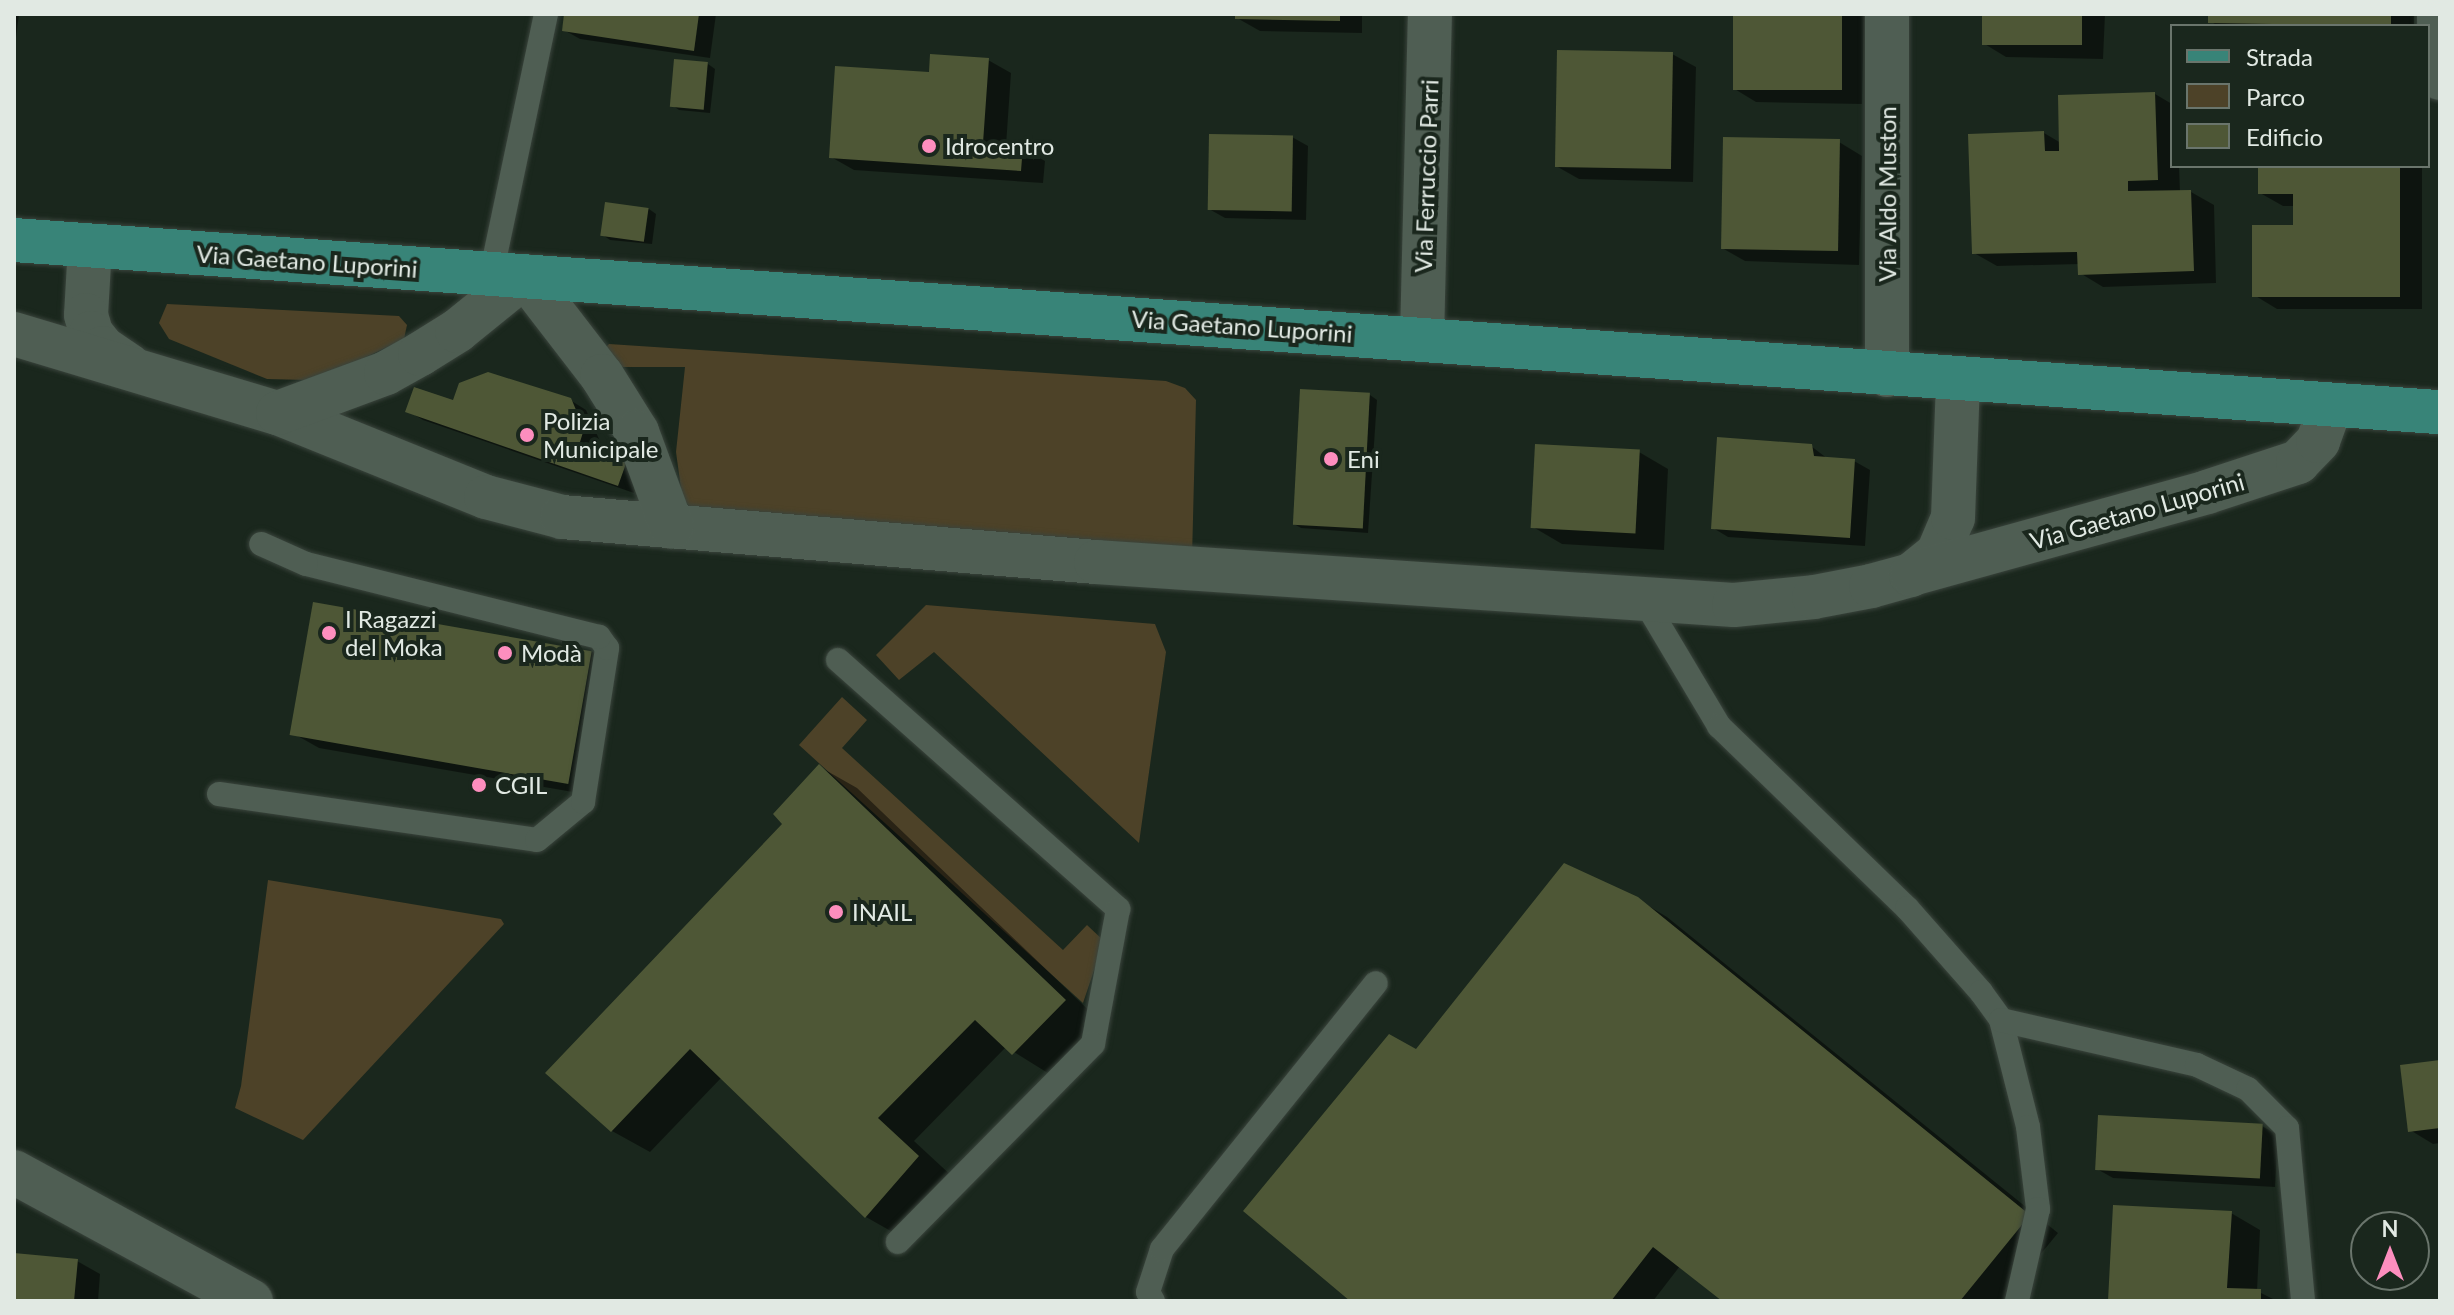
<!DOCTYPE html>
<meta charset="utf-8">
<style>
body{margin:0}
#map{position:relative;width:2454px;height:1315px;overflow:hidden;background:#1a271d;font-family:Lato,sans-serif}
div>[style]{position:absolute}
.green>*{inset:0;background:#4d4228}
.shadow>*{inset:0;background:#0007}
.building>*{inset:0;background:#4e5736;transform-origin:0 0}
.roads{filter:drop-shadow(0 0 2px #3a443c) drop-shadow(0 0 2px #3a443c)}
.service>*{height:24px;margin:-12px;padding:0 12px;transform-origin:12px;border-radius:12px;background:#4f5e53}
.minor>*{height:44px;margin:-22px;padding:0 22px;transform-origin:22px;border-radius:22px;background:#4f5e53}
.primary>*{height:44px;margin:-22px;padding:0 22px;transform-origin:22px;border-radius:22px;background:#388478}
.dots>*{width:22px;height:22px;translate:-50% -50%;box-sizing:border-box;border:4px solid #1a271d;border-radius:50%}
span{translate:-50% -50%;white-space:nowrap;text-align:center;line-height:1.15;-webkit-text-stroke:8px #1a271d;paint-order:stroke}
.poi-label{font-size:24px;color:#e1e9e3}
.left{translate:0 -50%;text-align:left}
.street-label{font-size:24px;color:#e1e9e3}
.frame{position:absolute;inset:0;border:16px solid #e1e9e3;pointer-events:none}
.legend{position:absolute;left:2170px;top:24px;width:260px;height:144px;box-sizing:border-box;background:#1a271d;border:2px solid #6a756c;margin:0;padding:10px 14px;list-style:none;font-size:24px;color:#e1e9e3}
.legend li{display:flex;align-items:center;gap:16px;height:40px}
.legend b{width:40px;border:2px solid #6a756c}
.north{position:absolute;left:2350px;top:1211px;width:80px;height:80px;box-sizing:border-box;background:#1a271d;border:2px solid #6a756c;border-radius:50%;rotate:0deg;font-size:22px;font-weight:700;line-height:32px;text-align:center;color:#e1e9e3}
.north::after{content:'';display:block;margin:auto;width:28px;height:36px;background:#fd8ebe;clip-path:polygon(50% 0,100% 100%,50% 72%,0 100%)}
</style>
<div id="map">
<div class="green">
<i style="clip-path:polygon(167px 304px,399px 316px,407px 325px,404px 339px,345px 367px,306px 380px,267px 379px,169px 339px,159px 323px)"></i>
<i style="clip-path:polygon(609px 344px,1166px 381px,1185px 388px,1196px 400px,1192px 558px,696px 517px,682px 496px,676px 452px,685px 367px,621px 367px,600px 353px)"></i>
<i style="clip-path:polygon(926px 605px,1155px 624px,1166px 652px,1139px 843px,934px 652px,899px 680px,876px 655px)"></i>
<i style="clip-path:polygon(842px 697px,867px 720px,842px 748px,1063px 950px,1087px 925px,1104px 941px,1083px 1003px,799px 745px)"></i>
<i style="clip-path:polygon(268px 880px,501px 919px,504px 924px,303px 1140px,235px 1108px,241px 1086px)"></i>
</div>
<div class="shadow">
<i style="clip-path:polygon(14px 14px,19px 14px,14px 53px)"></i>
<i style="clip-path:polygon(566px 14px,716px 14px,710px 58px,580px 39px,564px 30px)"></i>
<i style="clip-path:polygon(1237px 14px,1362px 14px,1362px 33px,1260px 31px,1237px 18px)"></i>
<i style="clip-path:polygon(1735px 14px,1864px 14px,1862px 104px,1756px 102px,1733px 88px)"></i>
<i style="clip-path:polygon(1984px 14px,2105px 14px,2103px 59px,2006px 57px,1983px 43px)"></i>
<i style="clip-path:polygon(2210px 14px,2414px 14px,2414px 26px,2218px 26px,2210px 21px)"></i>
<i style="clip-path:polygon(1672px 54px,1696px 67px,1693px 182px,1579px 179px,1556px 166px)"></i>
<i style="clip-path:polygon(988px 60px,1011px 73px,1006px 146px,1022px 148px,1045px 161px,1043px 183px,854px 170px,831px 157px,931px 74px)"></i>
<i style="clip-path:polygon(708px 64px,715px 69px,710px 113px,679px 110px,672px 105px)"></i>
<i style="clip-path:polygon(2155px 94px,2172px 104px,2172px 166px,2179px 166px,2180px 192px,2191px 192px,2214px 205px,2216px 283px,2103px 287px,2080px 273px,2080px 264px,1997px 266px,1974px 253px,2044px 133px,2061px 143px)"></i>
<i style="clip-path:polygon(1292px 137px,1308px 146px,1306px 220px,1225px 218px,1209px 209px)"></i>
<i style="clip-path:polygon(1839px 142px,1862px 156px,1859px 265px,1745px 261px,1722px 248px)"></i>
<i style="clip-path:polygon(2260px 166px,2422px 166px,2422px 309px,2277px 309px,2254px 295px,2295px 227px,2295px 206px,2283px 206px,2260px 193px)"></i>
<i style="clip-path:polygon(649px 209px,656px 214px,652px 244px,610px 240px,603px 235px)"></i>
<i style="clip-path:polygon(1370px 395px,1377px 400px,1368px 533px,1301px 528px,1294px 524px)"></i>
<i style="clip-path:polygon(570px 400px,586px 410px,599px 439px,596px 449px,642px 469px,634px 493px,423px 420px,408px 411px,455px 403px)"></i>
<i style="clip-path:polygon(1811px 446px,1828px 459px,1854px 461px,1870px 470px,1865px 546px,1728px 537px,1713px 528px)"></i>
<i style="clip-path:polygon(1639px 452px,1668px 469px,1664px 550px,1562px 544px,1533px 527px)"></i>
<i style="clip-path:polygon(591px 651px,614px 664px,596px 796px,319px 748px,296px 735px)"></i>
<i style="clip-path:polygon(820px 767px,857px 788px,1102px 1023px,1051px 1075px,1006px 1047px,914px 1141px,955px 1179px,903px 1238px,866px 1217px,722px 1077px,650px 1152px,612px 1131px,548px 1073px,785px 824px)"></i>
<i style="clip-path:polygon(1637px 899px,1667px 917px,2058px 1233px,2002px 1301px,1725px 1301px,1680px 1266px,1653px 1301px,1354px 1301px,1416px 1052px)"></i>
<i style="clip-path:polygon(2440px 1062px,2440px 1143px,2433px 1144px,2410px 1130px)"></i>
<i style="clip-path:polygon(2262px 1126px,2278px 1135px,2275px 1187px,2113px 1178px,2097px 1169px)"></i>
<i style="clip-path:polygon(2231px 1213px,2260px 1230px,2257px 1291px,2277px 1301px,2110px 1301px)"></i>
<i style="clip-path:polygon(14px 1255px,77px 1261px,100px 1274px,98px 1301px,14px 1301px)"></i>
</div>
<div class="building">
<i style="clip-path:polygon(564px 14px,699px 14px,694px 51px,562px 31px)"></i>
<i style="clip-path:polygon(1235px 14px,1340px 14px,1340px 21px,1235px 19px)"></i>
<i style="left:1733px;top:14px;width:109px;height:76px"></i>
<i style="left:1982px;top:14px;width:100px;height:31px"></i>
<i style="clip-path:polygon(2208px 14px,2391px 14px,2391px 26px,2208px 23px)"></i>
<i style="left:1557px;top:50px;width:116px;height:117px;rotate:1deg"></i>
<i style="clip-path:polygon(930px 54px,989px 58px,983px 143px,1023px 146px,1021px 171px,829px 158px,835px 66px,929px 72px)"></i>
<i style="left:674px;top:59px;width:34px;height:48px;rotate:5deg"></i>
<i style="clip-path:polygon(2155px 92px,2158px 180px,2128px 181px,2128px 191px,2191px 190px,2194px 271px,2078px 275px,2077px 252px,1972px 254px,1968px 134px,2044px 131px,2045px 151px,2059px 151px,2058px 95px)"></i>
<i style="left:1209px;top:134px;width:84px;height:76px;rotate:1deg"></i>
<i style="left:1723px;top:137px;width:117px;height:112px;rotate:1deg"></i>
<i style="clip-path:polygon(2258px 166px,2400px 166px,2400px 297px,2252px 297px,2252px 225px,2293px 225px,2293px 194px,2258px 194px)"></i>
<i style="left:605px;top:202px;width:44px;height:34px;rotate:8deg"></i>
<i style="clip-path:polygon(488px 372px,571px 398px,584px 429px,580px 442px,628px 458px,618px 486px,405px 412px,414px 387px,453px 400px,459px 383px)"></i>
<i style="left:1300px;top:389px;width:70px;height:136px;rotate:3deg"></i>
<i style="clip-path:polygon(1717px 437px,1812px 444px,1814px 456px,1855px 459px,1850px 538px,1711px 529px)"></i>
<i style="left:1535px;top:444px;width:105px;height:84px;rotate:3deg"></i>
<i style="left:313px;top:602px;width:283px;height:135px;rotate:10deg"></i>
<i style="clip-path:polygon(819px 764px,1066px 1000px,1012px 1055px,975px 1020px,878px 1118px,919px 1156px,865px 1218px,690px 1049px,611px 1132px,545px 1073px,782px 824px,773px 814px)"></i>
<i style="clip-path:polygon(1564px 863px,1638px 897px,2030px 1215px,1960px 1301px,1722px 1301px,1653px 1247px,1611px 1301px,1350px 1301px,1243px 1211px,1389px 1034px,1416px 1049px)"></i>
<i style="clip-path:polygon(2440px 1060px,2440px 1128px,2408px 1132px,2400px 1065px)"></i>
<i style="left:2098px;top:1115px;width:165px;height:55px;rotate:3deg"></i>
<i style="clip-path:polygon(2113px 1205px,2232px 1211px,2227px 1288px,2261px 1289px,2261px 1301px,2108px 1301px)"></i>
<i style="clip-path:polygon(14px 1253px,78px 1259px,74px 1301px,14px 1301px)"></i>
</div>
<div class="roads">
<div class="service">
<i style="left:491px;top:275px;width:267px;rotate:-78.1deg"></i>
<i style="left:1644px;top:600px;width:147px;rotate:59.2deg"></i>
<i style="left:1719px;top:726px;width:262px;rotate:44.1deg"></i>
<i style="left:1907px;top:908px;width:112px;rotate:48.6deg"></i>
<i style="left:1981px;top:992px;width:34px;rotate:54deg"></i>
<i style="left:2001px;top:1020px;width:110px;rotate:75.8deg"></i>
<i style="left:2028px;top:1127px;width:83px;rotate:83deg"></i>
<i style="left:2038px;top:1209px;width:94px;rotate:102.9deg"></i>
<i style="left:838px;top:660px;width:375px;rotate:41.6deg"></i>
<i style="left:1118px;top:909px;width:137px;rotate:100.5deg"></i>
<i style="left:1093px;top:1044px;width:278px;rotate:134.6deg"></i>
<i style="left:219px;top:794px;width:321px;rotate:8.2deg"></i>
<i style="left:537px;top:840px;width:60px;rotate:-39.6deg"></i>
<i style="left:583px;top:802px;width:156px;rotate:-81.1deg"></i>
<i style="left:607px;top:648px;width:14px;rotate:-126deg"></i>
<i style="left:599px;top:637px;width:302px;rotate:-166deg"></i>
<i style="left:306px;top:564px;width:49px;rotate:-156deg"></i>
<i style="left:2001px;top:1020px;width:201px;rotate:12.9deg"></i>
<i style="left:2197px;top:1065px;width:56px;rotate:25.2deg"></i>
<i style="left:2248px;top:1089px;width:55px;rotate:45deg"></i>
<i style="left:2287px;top:1128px;width:174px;rotate:84.7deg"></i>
<i style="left:1153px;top:1301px;width:10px;rotate:-119deg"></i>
<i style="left:1148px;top:1292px;width:45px;rotate:-72deg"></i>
<i style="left:1162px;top:1249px;width:341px;rotate:-51.2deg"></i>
</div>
<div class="minor">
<i style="left:2439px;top:14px;width:64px;rotate:89.1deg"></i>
<i style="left:90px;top:246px;width:69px;rotate:93.3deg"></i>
<i style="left:86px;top:315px;width:19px;rotate:74deg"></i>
<i style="left:91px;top:333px;width:19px;rotate:51deg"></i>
<i style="left:103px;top:348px;width:32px;rotate:34deg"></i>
<i style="left:14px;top:334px;width:276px;rotate:16.7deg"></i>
<i style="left:278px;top:413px;width:224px;rotate:22deg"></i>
<i style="left:486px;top:497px;width:79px;rotate:14.7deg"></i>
<i style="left:562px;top:517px;width:536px;rotate:4.82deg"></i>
<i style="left:1096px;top:562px;width:639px;rotate:3.86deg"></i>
<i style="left:1734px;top:605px;width:80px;rotate:-5.7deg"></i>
<i style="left:1814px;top:597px;width:58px;rotate:-10.9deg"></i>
<i style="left:1871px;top:586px;width:41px;rotate:-15.4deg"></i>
<i style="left:1911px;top:575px;width:35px;rotate:-39deg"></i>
<i style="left:1938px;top:553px;width:38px;rotate:-67deg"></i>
<i style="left:1953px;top:518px;width:138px;rotate:-87.9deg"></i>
<i style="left:1422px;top:338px;width:324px;rotate:-88.6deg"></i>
<i style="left:1887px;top:375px;width:361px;rotate:-90deg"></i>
<i style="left:278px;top:413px;width:115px;rotate:-20.3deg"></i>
<i style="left:386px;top:373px;width:39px;rotate:-29deg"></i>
<i style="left:420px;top:354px;width:44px;rotate:-31.9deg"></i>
<i style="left:457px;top:331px;width:87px;rotate:-39deg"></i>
<i style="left:525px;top:276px;width:126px;rotate:52.4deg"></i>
<i style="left:602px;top:376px;width:66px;rotate:58deg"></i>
<i style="left:637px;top:432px;width:101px;rotate:69.8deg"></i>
<i style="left:1912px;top:574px;width:306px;rotate:-15.5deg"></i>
<i style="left:2207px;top:492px;width:96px;rotate:-18.2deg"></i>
<i style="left:2298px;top:462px;width:29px;rotate:-46deg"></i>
<i style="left:2318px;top:441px;width:38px;rotate:-70deg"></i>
<i style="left:14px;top:1172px;width:270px;rotate:28.6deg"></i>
</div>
<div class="primary">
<i style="left:14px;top:240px;width:2432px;rotate:4.06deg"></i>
</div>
</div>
<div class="dots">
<i style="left:929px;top:146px;background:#fd8ebe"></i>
<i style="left:527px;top:435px;background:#fd8ebe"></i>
<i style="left:1331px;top:459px;background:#fd8ebe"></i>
<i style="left:329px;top:633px;background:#fd8ebe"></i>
<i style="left:505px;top:653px;background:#fd8ebe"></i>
<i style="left:479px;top:785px;background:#fd8ebe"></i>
<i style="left:836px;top:912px;background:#fd8ebe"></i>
</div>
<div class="poi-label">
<span class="left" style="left:945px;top:146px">Idrocentro</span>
<span class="left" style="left:543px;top:435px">Polizia<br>Municipale</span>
<span class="left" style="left:1347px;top:459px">Eni</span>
<span class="left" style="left:345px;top:633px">I Ragazzi<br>del Moka</span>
<span class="left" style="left:521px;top:653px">Modà</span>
<span class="left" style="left:495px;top:785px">CGIL</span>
<span class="left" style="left:852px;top:912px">INAIL</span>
</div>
<div class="street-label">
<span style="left:1426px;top:176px;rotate:-88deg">Via Ferruccio Parri</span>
<span style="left:1887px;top:194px;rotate:-90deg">Via Aldo Muston</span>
<span style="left:307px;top:261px;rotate:4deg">Via Gaetano Luporini</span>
<span style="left:1242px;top:326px;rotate:4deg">Via Gaetano Luporini</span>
<span style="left:2137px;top:511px;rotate:-16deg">Via Gaetano Luporini</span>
</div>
<div class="frame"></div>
<ul class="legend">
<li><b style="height:10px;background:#388478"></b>Strada</li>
<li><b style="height:22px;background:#4d4228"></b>Parco</li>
<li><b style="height:22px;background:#4e5736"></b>Edificio</li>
</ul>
<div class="north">N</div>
</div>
